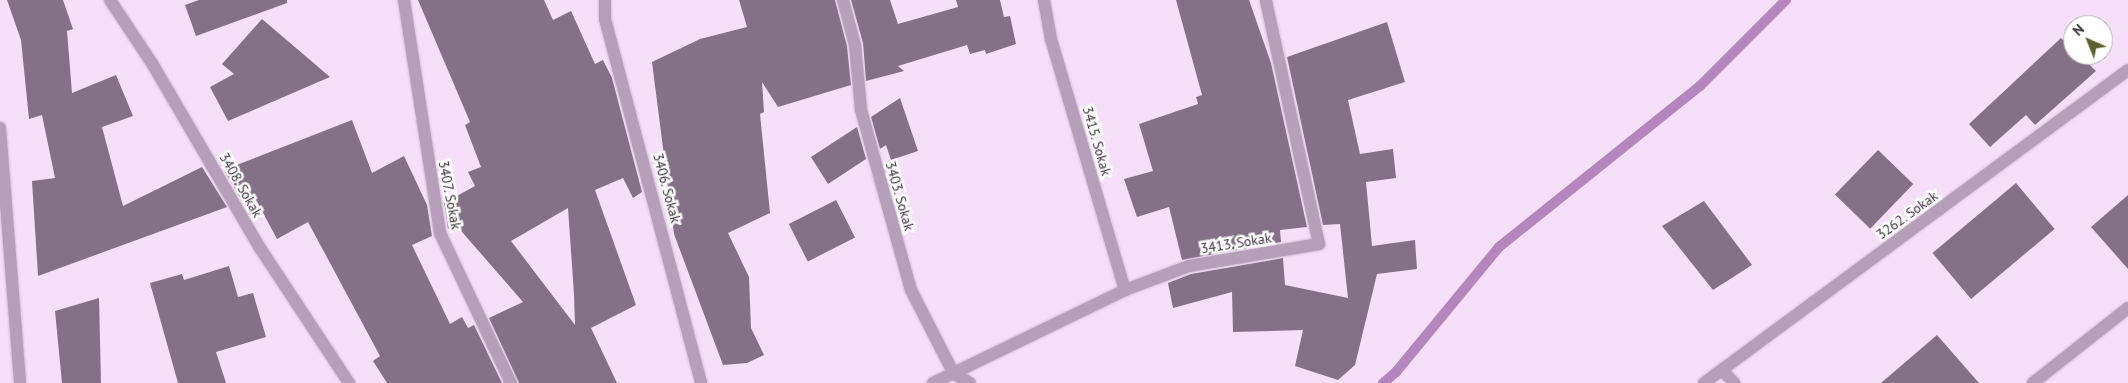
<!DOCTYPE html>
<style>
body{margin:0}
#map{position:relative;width:2128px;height:383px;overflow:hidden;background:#f6e0f9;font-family:"PT Sans",sans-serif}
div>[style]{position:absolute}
.stream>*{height:10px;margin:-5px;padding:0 5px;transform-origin:5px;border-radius:5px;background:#b585be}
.building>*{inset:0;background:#847087;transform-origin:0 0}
.roads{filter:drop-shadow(0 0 1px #d0bdd3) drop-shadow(0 0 1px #d0bdd3)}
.minor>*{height:12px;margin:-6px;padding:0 6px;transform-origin:6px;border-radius:6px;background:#b59fb9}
span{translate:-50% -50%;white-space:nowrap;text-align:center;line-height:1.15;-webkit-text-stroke:5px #fff;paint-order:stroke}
.street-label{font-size:14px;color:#3a313b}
.north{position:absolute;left:2063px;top:15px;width:50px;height:50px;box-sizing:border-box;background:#fff;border:1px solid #b0adb1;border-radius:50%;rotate:316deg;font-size:14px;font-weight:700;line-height:20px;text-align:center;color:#3a313b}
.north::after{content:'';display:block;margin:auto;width:18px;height:22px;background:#5e602d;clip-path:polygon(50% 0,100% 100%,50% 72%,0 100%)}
</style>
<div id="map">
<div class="stream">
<i style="left:1383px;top:383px;width:17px;rotate:-40deg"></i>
<i style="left:1396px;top:372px;width:162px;rotate:-50.5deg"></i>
<i style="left:1499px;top:247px;width:258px;rotate:-38.7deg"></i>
<i style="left:1700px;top:86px;width:122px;rotate:-45deg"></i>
</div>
<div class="building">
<i style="clip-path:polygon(7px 0,63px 0,73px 29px,67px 31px,72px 93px,116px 75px,133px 116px,102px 127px,123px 206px,202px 167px,227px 207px,38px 276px,32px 181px,55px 178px,42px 115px,29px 119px,21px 40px)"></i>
<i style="clip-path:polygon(199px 0,287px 0,287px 3px,196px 36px,185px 5px)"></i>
<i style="clip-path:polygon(evenodd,418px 0,544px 0,553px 20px,571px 11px,595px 64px,603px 60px,612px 78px,642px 192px,633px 198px,623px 178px,595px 190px,636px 305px,591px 328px,617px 383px,519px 383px,489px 318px,523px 302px,456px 225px,448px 229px,444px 203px,475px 186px,468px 172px,481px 167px,465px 125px,470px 122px,418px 0,568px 208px,574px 294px,575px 325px,511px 241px,568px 208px)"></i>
<i style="clip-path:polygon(739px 0,835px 0,847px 46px,851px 85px,778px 107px,762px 82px,764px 112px,760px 114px,770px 213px,728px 233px,749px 277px,751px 328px,764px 355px,747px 363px,723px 365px,674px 234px,652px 62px,700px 39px,747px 27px)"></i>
<i style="clip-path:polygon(851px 0,890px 0,898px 24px,958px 7px,956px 0,1000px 0,1004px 17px,1010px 16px,1016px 44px,986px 54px,985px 50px,970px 54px,967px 45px,898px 66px,904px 71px,866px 81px,863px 43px)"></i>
<i style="clip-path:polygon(1176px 0,1249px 0,1271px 63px,1307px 227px,1280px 230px,1281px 242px,1182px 260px,1169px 207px,1137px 217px,1124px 179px,1153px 171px,1139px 124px,1198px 104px,1196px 97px,1202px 95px)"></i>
<i style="clip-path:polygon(262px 19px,330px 77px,228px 121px,210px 87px,234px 74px,222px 64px)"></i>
<i style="clip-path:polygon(1387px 22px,1405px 82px,1348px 100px,1360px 154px,1393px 149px,1396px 178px,1366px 182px,1372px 246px,1415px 240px,1417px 269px,1377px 274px,1355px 365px,1338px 380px,1295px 366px,1303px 330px,1233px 332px,1232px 292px,1173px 308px,1168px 283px,1191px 274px,1283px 258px,1285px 285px,1348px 298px,1340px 224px,1323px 225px,1287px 57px)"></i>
<i style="clip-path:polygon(2061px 38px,2073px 49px,2073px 55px,2079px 55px,2096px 71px,2035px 125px,2026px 115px,1990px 147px,1969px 124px)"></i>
<i style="clip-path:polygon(900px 98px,918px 151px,891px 160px,886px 145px,880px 149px,871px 117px)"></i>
<i style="clip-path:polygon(352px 120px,372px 173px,404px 156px,427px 205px,432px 236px,412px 245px,450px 324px,462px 317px,468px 328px,474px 325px,502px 383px,387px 383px,373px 361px,380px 356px,308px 222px,277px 239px,254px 196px,242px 201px,224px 170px)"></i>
<i style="clip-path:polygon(857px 127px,866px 159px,828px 184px,811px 157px)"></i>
<i style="left:1878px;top:150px;width:49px;height:62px;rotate:44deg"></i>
<i style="left:2016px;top:183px;width:60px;height:109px;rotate:50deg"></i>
<i style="clip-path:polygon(2128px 195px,2128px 269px,2091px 227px)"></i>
<i style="left:836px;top:200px;width:42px;height:53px;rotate:63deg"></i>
<i style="clip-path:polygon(1704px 201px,1752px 265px,1713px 290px,1662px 226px)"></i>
<i style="clip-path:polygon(229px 266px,238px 297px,253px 293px,266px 337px,216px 352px,226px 383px,178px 383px,150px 283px,182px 274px,184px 280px)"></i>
<i style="clip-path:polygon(99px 298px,101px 383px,62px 383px,55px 311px)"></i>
<i style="clip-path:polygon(1937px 335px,1979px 383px,1881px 383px)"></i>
</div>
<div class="roads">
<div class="minor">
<i style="left:110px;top:0;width:78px;rotate:56.5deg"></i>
<i style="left:153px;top:65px;width:212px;rotate:59.7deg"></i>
<i style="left:260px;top:248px;width:162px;rotate:56.6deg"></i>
<i style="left:404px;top:0;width:236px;rotate:81.2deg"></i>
<i style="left:440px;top:233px;width:166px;rotate:64.7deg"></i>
<i style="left:605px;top:0;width:19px;rotate:90deg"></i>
<i style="left:605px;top:19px;width:376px;rotate:75.2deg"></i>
<i style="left:843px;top:0;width:47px;rotate:75.1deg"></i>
<i style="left:855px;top:45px;width:65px;rotate:84.7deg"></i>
<i style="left:861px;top:110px;width:187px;rotate:74.5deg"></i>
<i style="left:911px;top:290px;width:94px;rotate:62.9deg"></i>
<i style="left:954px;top:374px;width:18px;rotate:29deg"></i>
<i style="left:1044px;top:0;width:40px;rotate:80deg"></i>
<i style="left:1051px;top:39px;width:262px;rotate:73.6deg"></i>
<i style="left:0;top:128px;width:256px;rotate:85.5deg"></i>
<i style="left:1722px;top:370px;width:18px;rotate:47deg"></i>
<i style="left:933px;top:383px;width:213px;rotate:-25.8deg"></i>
<i style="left:1125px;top:290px;width:68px;rotate:-20.6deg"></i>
<i style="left:1189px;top:266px;width:132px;rotate:-9.6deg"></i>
<i style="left:1319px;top:244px;width:250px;rotate:-102.3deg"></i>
<i style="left:1704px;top:383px;width:527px;rotate:-36.44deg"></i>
<i style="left:2033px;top:383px;width:121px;rotate:-38.3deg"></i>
</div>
</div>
<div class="street-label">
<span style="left:1097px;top:141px;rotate:74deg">3415. Sokak</span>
<span style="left:241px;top:185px;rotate:60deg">3408. Sokak</span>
<span style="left:667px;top:188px;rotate:75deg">3406. Sokak</span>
<span style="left:450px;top:195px;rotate:79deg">3407. Sokak</span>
<span style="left:900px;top:196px;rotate:74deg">3403. Sokak</span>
<span style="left:1907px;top:215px;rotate:-36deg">3262. Sokak</span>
<span style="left:1236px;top:243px;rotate:-9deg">3413. Sokak</span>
</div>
<div class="north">N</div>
</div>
